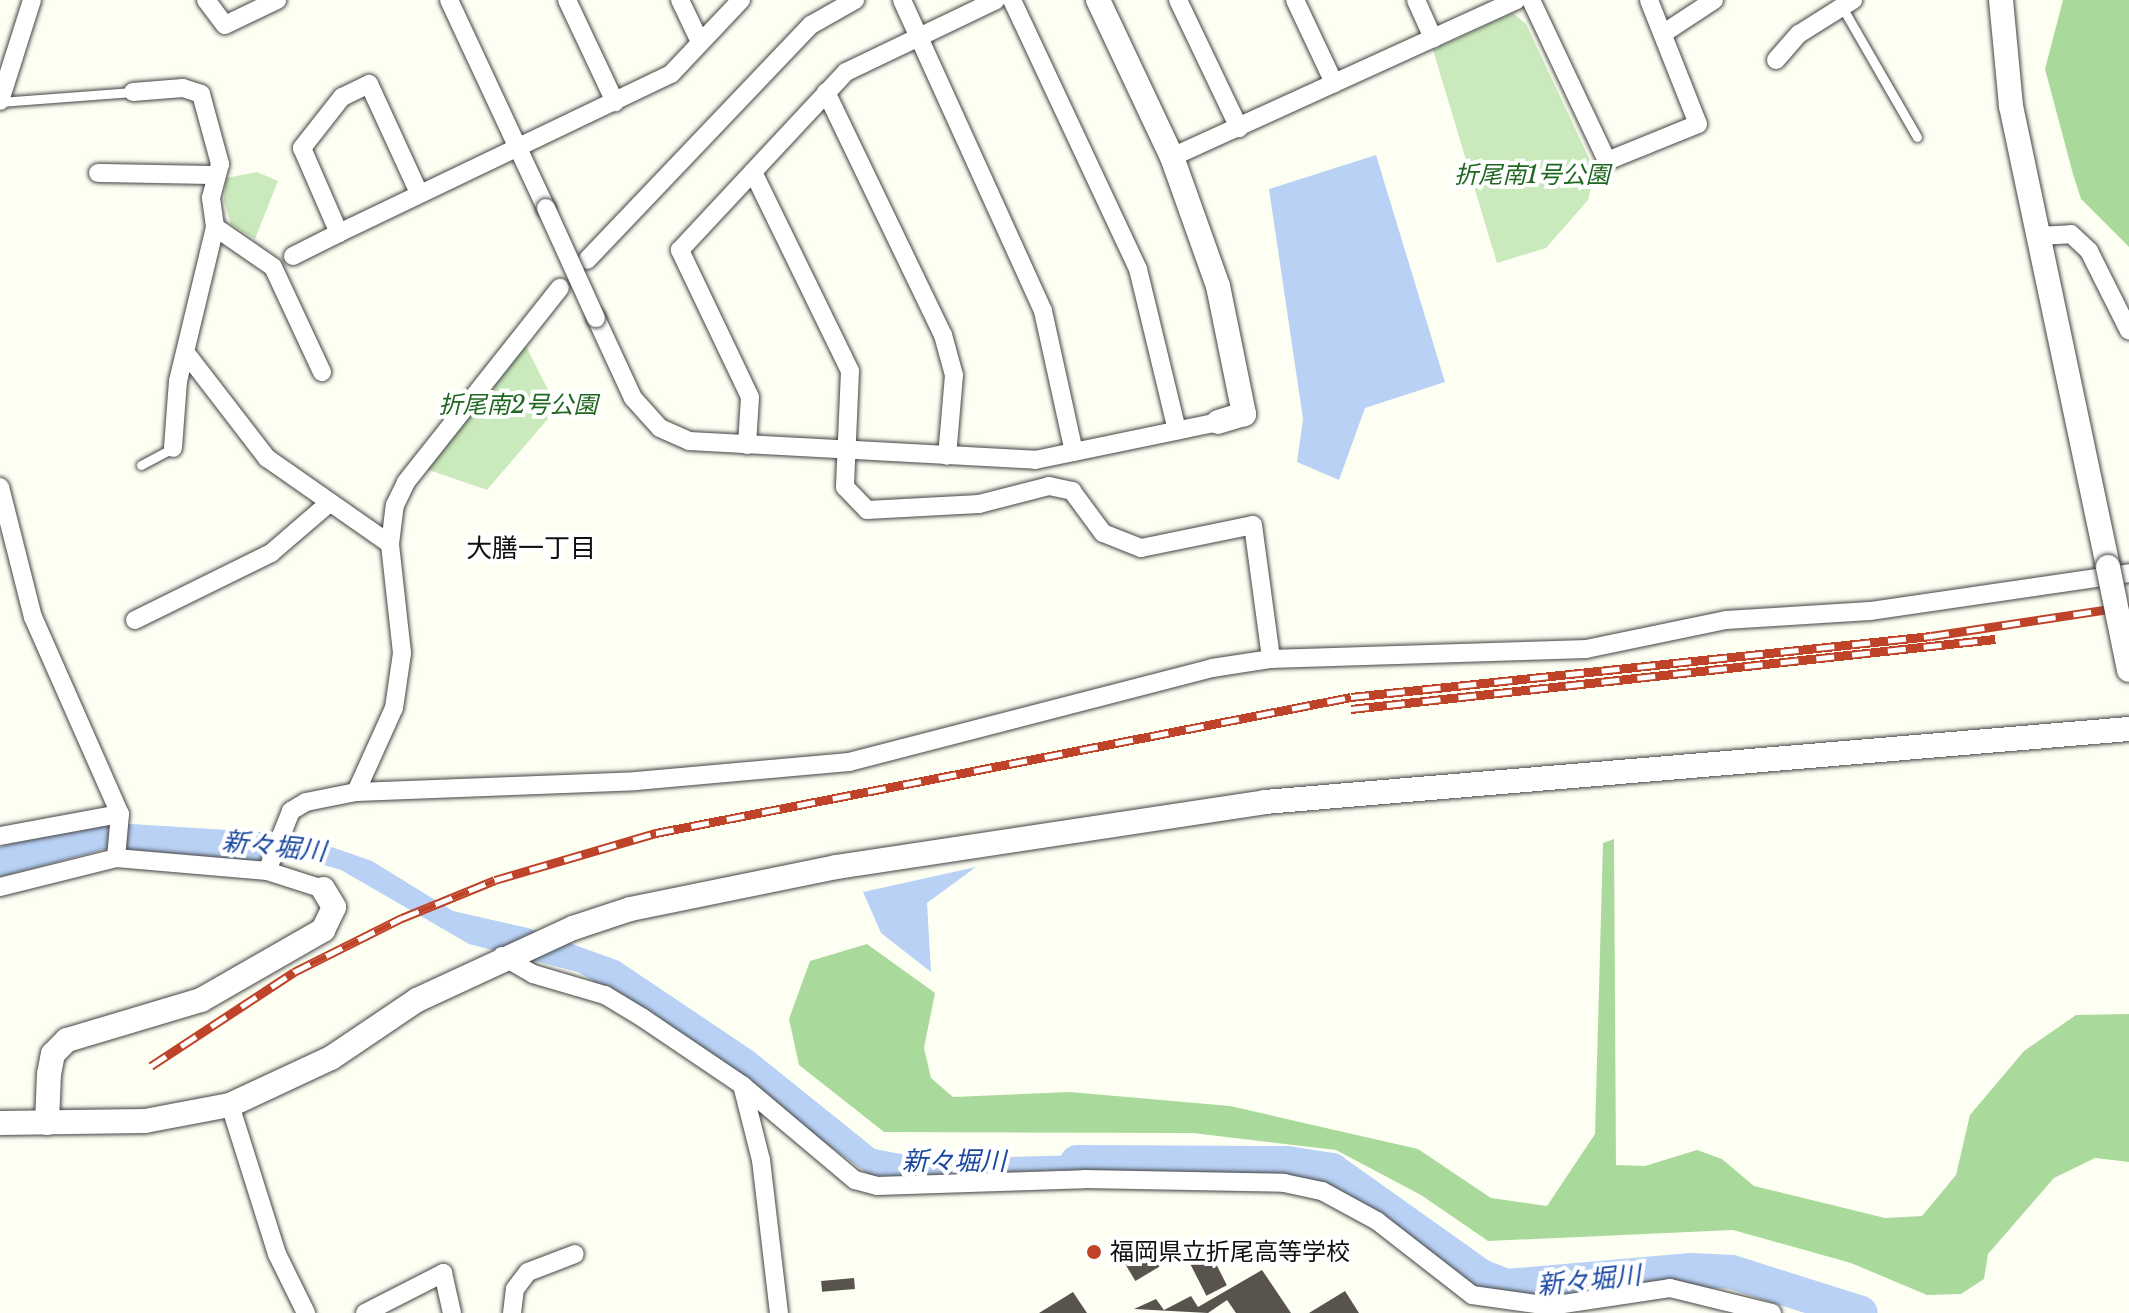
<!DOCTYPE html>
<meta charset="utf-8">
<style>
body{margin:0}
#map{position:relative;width:2129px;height:1313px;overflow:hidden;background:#fefff3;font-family:"Libre Baskerville","Noto Sans JP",serif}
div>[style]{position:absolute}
.green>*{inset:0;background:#cae9bc}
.forest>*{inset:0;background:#aada9b}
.water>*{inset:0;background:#b8d1f5}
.river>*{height:34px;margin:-17px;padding:0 17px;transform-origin:17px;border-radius:17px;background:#b8d1f5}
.building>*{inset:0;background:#58534c;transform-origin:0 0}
.roads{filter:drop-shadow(0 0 2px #434343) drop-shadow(0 0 2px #434343)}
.service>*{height:9px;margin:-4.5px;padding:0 4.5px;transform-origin:4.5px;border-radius:4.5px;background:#fff}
.minor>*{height:18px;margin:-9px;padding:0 9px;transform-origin:9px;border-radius:9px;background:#fff}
.tertiary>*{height:24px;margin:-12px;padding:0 12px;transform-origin:12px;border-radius:12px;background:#fff}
.rail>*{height:9px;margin-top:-4.5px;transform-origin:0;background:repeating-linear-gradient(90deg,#fff 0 18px,#be4329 0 36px);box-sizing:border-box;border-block:2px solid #be4329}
.bridges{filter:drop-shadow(0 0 2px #434343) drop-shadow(0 0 2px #434343)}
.minor-bridge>*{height:18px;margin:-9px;padding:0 9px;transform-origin:9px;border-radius:9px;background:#fff}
.tertiary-bridge>*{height:24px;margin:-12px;padding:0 12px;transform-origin:12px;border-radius:12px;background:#fff}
.dots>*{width:22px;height:22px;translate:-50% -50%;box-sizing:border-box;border:4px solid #fff;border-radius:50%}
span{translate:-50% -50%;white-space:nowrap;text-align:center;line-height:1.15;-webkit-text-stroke:8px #fff;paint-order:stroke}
.park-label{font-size:24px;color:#206721;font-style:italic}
.poi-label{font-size:24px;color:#101010}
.left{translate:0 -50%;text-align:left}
.neighbourhood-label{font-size:26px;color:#101010}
.water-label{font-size:26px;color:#1a48a1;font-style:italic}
</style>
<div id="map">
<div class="green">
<i style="clip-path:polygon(1513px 13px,1526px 24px,1595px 171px,1588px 200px,1546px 248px,1497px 263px,1433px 50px)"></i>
<i style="clip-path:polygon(257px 172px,278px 181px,255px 239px,231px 224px,224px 201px,226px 178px)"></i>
<i style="clip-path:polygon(525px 344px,557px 408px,487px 490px,426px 469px)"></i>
</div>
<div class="forest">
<i style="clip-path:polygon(2063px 0,2129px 0,2129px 247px,2081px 199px,2073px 174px,2045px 69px)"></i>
<i style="clip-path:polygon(1614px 839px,1616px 1165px,1645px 1166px,1697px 1150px,1722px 1159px,1754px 1186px,1885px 1218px,1922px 1216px,1956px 1175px,1970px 1115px,2024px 1051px,2076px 1015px,2129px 1014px,2129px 1162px,2095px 1158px,2054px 1178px,1988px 1254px,1984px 1279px,1961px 1294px,1927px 1295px,1851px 1263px,1733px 1230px,1488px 1241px,1421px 1195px,1336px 1150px,1193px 1133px,884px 1132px,799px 1065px,789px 1019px,810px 961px,867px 944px,935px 993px,924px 1048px,931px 1078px,953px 1097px,1070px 1092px,1230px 1106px,1418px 1149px,1491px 1198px,1547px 1206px,1595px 1134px,1603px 843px)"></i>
</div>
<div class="water">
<i style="clip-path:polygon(1376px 155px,1445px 382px,1365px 408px,1339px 480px,1297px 462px,1303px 419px,1269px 189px)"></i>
<i style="clip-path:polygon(131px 824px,294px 834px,372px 861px,453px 911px,528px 928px,619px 961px,753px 1051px,875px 1149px,926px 1159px,1122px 1154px,1121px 1168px,872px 1177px,643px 1010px,578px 972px,469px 944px,341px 870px,283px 853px,259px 861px,110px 848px,0 877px,0 847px,67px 827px)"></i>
<i style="clip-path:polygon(976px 867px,927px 903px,931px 972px,881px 933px,863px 892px)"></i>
</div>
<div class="river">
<i style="left:1077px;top:1162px;width:210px;rotate:0.3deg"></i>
<i style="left:1287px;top:1163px;width:46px;rotate:8.8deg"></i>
<i style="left:1332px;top:1170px;width:183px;rotate:35.4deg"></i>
<i style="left:1481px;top:1276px;width:28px;rotate:21deg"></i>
<i style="left:1507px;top:1286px;width:185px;rotate:-5deg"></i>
<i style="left:1691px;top:1270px;width:41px;rotate:2.8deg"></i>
<i style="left:1732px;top:1272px;width:135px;rotate:17.6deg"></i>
</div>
<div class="building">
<i style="left:1158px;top:1243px;width:21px;height:39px;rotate:59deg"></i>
<i style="left:1211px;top:1254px;width:35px;height:23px;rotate:63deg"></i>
<i style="clip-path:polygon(1262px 1270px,1291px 1313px,1236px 1313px,1227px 1300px,1208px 1313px,1134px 1309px,1156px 1299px,1164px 1310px,1191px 1296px,1198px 1307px)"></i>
<i style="left:854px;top:1278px;width:11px;height:33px;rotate:85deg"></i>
<i style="clip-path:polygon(1345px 1291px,1359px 1313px,1309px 1313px)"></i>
<i style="clip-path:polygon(1073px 1292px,1087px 1313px,1039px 1313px)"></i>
</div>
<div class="roads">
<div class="service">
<i style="left:1842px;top:7px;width:150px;rotate:60deg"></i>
<i style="left:0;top:102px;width:133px;rotate:-4.3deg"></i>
<i style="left:141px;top:465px;width:36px;rotate:-28deg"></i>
</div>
<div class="minor">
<i style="left:206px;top:0;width:31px;rotate:53deg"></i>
<i style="left:225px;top:25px;width:58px;rotate:-25.7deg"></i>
<i style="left:449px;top:0;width:230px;rotate:65deg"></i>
<i style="left:567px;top:0;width:113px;rotate:64.8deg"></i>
<i style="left:680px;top:0;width:47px;rotate:64.5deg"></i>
<i style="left:902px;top:0;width:341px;rotate:65.6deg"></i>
<i style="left:1043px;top:311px;width:144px;rotate:77.6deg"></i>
<i style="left:1012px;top:0;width:297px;rotate:64.9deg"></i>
<i style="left:1138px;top:269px;width:166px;rotate:76.4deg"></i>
<i style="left:1178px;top:0;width:142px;rotate:64.5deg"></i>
<i style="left:1295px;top:0;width:92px;rotate:64.8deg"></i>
<i style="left:1416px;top:0;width:42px;rotate:65.9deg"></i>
<i style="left:1531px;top:0;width:178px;rotate:64.7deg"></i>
<i style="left:1607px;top:161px;width:98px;rotate:-22.1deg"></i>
<i style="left:1698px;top:124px;width:133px;rotate:-111.6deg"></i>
<i style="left:1664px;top:33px;width:60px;rotate:-33.4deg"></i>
<i style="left:1776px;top:60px;width:35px;rotate:-49deg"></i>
<i style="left:1799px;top:34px;width:64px;rotate:-32.2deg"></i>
<i style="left:133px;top:92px;width:50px;rotate:-4.6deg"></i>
<i style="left:183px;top:88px;width:19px;rotate:18deg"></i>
<i style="left:201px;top:94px;width:73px;rotate:74.8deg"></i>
<i style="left:220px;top:164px;width:35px;rotate:105deg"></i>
<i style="left:211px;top:198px;width:29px;rotate:82deg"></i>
<i style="left:215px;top:227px;width:158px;rotate:103.5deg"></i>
<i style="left:178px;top:381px;width:67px;rotate:94.3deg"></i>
<i style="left:826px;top:92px;width:270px;rotate:64.3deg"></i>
<i style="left:943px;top:335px;width:41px;rotate:74.6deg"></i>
<i style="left:954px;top:375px;width:81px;rotate:94.9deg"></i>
<i style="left:0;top:101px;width:106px;rotate:-72.4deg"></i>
<i style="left:1172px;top:157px;width:378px;rotate:-24.5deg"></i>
<i style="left:753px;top:172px;width:221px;rotate:64deg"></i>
<i style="left:850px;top:371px;width:116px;rotate:92.5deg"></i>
<i style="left:845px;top:487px;width:32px;rotate:46deg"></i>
<i style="left:867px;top:510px;width:112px;rotate:-3.1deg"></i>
<i style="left:979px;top:504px;width:72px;rotate:-14.4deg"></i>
<i style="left:1049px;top:486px;width:24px;rotate:12deg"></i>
<i style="left:1072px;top:491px;width:52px;rotate:53.6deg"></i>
<i style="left:1103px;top:533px;width:41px;rotate:21.5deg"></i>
<i style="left:1141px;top:548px;width:114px;rotate:-11.6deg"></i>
<i style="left:1253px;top:525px;width:135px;rotate:82.3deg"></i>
<i style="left:98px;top:173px;width:118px;rotate:1deg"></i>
<i style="left:419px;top:193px;width:120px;rotate:-114.6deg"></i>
<i style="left:369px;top:84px;width:30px;rotate:154deg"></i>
<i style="left:342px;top:97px;width:65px;rotate:128.1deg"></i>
<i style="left:302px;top:148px;width:93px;rotate:66.5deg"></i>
<i style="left:339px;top:233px;width:368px;rotate:-25.6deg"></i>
<i style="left:671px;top:74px;width:102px;rotate:-46.6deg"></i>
<i style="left:215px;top:227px;width:70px;rotate:34.6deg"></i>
<i style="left:273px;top:267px;width:116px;rotate:65deg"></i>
<i style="left:2038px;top:236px;width:33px;rotate:-3deg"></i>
<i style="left:2071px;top:234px;width:25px;rotate:43deg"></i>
<i style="left:2089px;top:251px;width:89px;rotate:63.4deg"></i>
<i style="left:293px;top:256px;width:51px;rotate:-26.6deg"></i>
<i style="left:587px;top:260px;width:325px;rotate:-46.4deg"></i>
<i style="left:811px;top:25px;width:51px;rotate:-29.6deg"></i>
<i style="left:596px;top:318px;width:88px;rotate:65.2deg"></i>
<i style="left:633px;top:398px;width:40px;rotate:48deg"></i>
<i style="left:660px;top:428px;width:32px;rotate:24deg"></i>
<i style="left:689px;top:441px;width:347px;rotate:3.1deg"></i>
<i style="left:1035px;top:460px;width:187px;rotate:-11.7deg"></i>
<i style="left:186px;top:353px;width:133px;rotate:52.4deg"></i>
<i style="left:267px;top:458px;width:150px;rotate:35deg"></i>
<i style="left:747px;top:445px;width:48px;rotate:-86.4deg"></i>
<i style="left:750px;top:397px;width:163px;rotate:-115.5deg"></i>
<i style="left:680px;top:250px;width:243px;rotate:-47deg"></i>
<i style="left:846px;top:72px;width:166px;rotate:-25.6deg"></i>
<i style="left:0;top:487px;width:134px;rotate:75.8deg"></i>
<i style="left:33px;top:617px;width:215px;rotate:66.2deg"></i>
<i style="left:120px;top:814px;width:44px;rotate:95.2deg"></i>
<i style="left:135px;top:620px;width:152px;rotate:-26.2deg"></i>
<i style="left:271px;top:553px;width:75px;rotate:-40.7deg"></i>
<i style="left:356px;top:792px;width:92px;rotate:-65.7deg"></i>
<i style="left:394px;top:708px;width:56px;rotate:-81.7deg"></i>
<i style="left:402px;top:653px;width:110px;rotate:-96.3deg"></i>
<i style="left:390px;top:544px;width:39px;rotate:-83deg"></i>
<i style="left:395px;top:505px;width:25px;rotate:-64deg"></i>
<i style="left:406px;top:482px;width:248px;rotate:-51.6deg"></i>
<i style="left:0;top:836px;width:122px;rotate:-10.4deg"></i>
<i style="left:267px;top:871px;width:65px;rotate:-68.2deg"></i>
<i style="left:291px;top:811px;width:17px;rotate:-31deg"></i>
<i style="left:306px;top:802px;width:51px;rotate:-11.3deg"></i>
<i style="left:356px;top:792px;width:280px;rotate:-2.2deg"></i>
<i style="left:636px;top:781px;width:214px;rotate:-5.1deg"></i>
<i style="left:849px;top:762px;width:375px;rotate:-14.5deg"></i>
<i style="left:1212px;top:668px;width:60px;rotate:-8.7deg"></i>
<i style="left:1271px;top:659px;width:315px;rotate:-1.8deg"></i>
<i style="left:1586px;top:649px;width:143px;rotate:-11.7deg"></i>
<i style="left:1726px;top:620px;width:144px;rotate:-3.6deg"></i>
<i style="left:1870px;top:611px;width:262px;rotate:-8.3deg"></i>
<i style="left:0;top:887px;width:120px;rotate:-14deg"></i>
<i style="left:116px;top:858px;width:152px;rotate:4.9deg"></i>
<i style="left:267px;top:871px;width:59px;rotate:17.8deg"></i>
<i style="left:502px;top:956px;width:36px;rotate:30deg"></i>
<i style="left:533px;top:974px;width:75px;rotate:16.3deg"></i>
<i style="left:605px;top:995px;width:44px;rotate:31.2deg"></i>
<i style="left:643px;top:1018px;width:120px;rotate:34.1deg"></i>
<i style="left:742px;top:1085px;width:148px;rotate:40.1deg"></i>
<i style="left:855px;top:1180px;width:23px;rotate:15deg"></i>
<i style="left:877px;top:1186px;width:207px;rotate:-1.9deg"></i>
<i style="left:1084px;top:1179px;width:200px;rotate:1.1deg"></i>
<i style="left:1284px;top:1183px;width:39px;rotate:12deg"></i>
<i style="left:1322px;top:1191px;width:63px;rotate:28.6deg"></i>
<i style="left:1377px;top:1221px;width:120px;rotate:37.9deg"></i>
<i style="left:1472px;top:1295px;width:79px;rotate:8deg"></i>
<i style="left:1550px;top:1306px;width:121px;rotate:-8.5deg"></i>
<i style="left:1670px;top:1288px;width:105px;rotate:13.8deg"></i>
<i style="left:742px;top:1085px;width:77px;rotate:75.8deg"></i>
<i style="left:761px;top:1160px;width:154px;rotate:83.3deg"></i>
<i style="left:230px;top:1105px;width:156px;rotate:72.5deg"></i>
<i style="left:277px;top:1254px;width:66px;rotate:63.8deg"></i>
<i style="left:365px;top:1313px;width:88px;rotate:-27.1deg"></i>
<i style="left:443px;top:1273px;width:41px;rotate:77.3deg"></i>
<i style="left:512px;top:1313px;width:24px;rotate:-83deg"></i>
<i style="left:515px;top:1289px;width:21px;rotate:-53deg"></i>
<i style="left:528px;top:1272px;width:50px;rotate:-21deg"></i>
</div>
<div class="tertiary">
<i style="left:1098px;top:0;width:174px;rotate:64.8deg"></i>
<i style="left:1172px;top:157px;width:137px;rotate:70.4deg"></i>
<i style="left:1218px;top:286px;width:131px;rotate:78.5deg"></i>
<i style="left:1244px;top:414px;width:27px;rotate:163deg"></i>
<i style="left:2001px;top:0;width:106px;rotate:84.6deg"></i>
<i style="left:2011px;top:106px;width:471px;rotate:78.1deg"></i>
<i style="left:0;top:1123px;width:145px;rotate:-0.8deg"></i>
<i style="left:145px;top:1121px;width:86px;rotate:-10.7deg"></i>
<i style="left:230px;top:1105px;width:111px;rotate:-25deg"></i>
<i style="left:331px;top:1058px;width:104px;rotate:-34deg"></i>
<i style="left:417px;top:1000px;width:172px;rotate:-24.8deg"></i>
<i style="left:573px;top:928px;width:60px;rotate:-18.4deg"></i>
<i style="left:630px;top:909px;width:210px;rotate:-11.5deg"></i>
<i style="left:836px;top:867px;width:434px;rotate:-8.6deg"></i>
<i style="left:1265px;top:802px;width:867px;rotate:-4.83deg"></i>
<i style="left:47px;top:1123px;width:49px;rotate:-87.7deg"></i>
<i style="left:49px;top:1074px;width:20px;rotate:-79deg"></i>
<i style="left:53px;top:1054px;width:20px;rotate:-45deg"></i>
<i style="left:67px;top:1040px;width:140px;rotate:-16.6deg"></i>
<i style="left:201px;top:1000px;width:141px;rotate:-29.8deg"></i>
<i style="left:323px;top:930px;width:25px;rotate:-64deg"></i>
<i style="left:334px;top:907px;width:21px;rotate:-121deg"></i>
</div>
</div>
<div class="rail">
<i style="left:1351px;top:709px;width:648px;rotate:-6.2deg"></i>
<i style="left:151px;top:1066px;width:171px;rotate:-33.3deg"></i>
<i style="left:294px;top:972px;width:121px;rotate:-26.6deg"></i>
<i style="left:402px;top:918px;width:100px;rotate:-22.2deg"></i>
<i style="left:495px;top:880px;width:168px;rotate:-16.3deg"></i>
<i style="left:656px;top:833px;width:708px;rotate:-11.07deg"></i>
<i style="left:1351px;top:697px;width:583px;rotate:-6deg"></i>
<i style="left:1931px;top:636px;width:200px;rotate:-8.6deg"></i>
</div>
<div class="bridges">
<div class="minor-bridge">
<i style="left:546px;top:208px;width:121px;rotate:65.6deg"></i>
</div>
<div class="tertiary-bridge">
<i style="left:2108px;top:567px;width:105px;rotate:78.5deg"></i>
</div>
</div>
<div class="dots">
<i style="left:1094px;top:1252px;background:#be4329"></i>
</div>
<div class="park-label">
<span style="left:1532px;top:175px">折尾南1号公園</span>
<span style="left:518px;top:405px">折尾南2号公園</span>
</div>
<div class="poi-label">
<span class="left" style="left:1110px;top:1252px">福岡県立折尾高等学校</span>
</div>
<div class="neighbourhood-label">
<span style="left:531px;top:549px">大膳一丁目</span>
</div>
<div class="water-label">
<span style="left:274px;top:847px;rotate:6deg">新々堀川</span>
<span style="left:954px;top:1162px">新々堀川</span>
<span style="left:1589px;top:1281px;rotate:-6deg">新々堀川</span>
</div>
</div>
